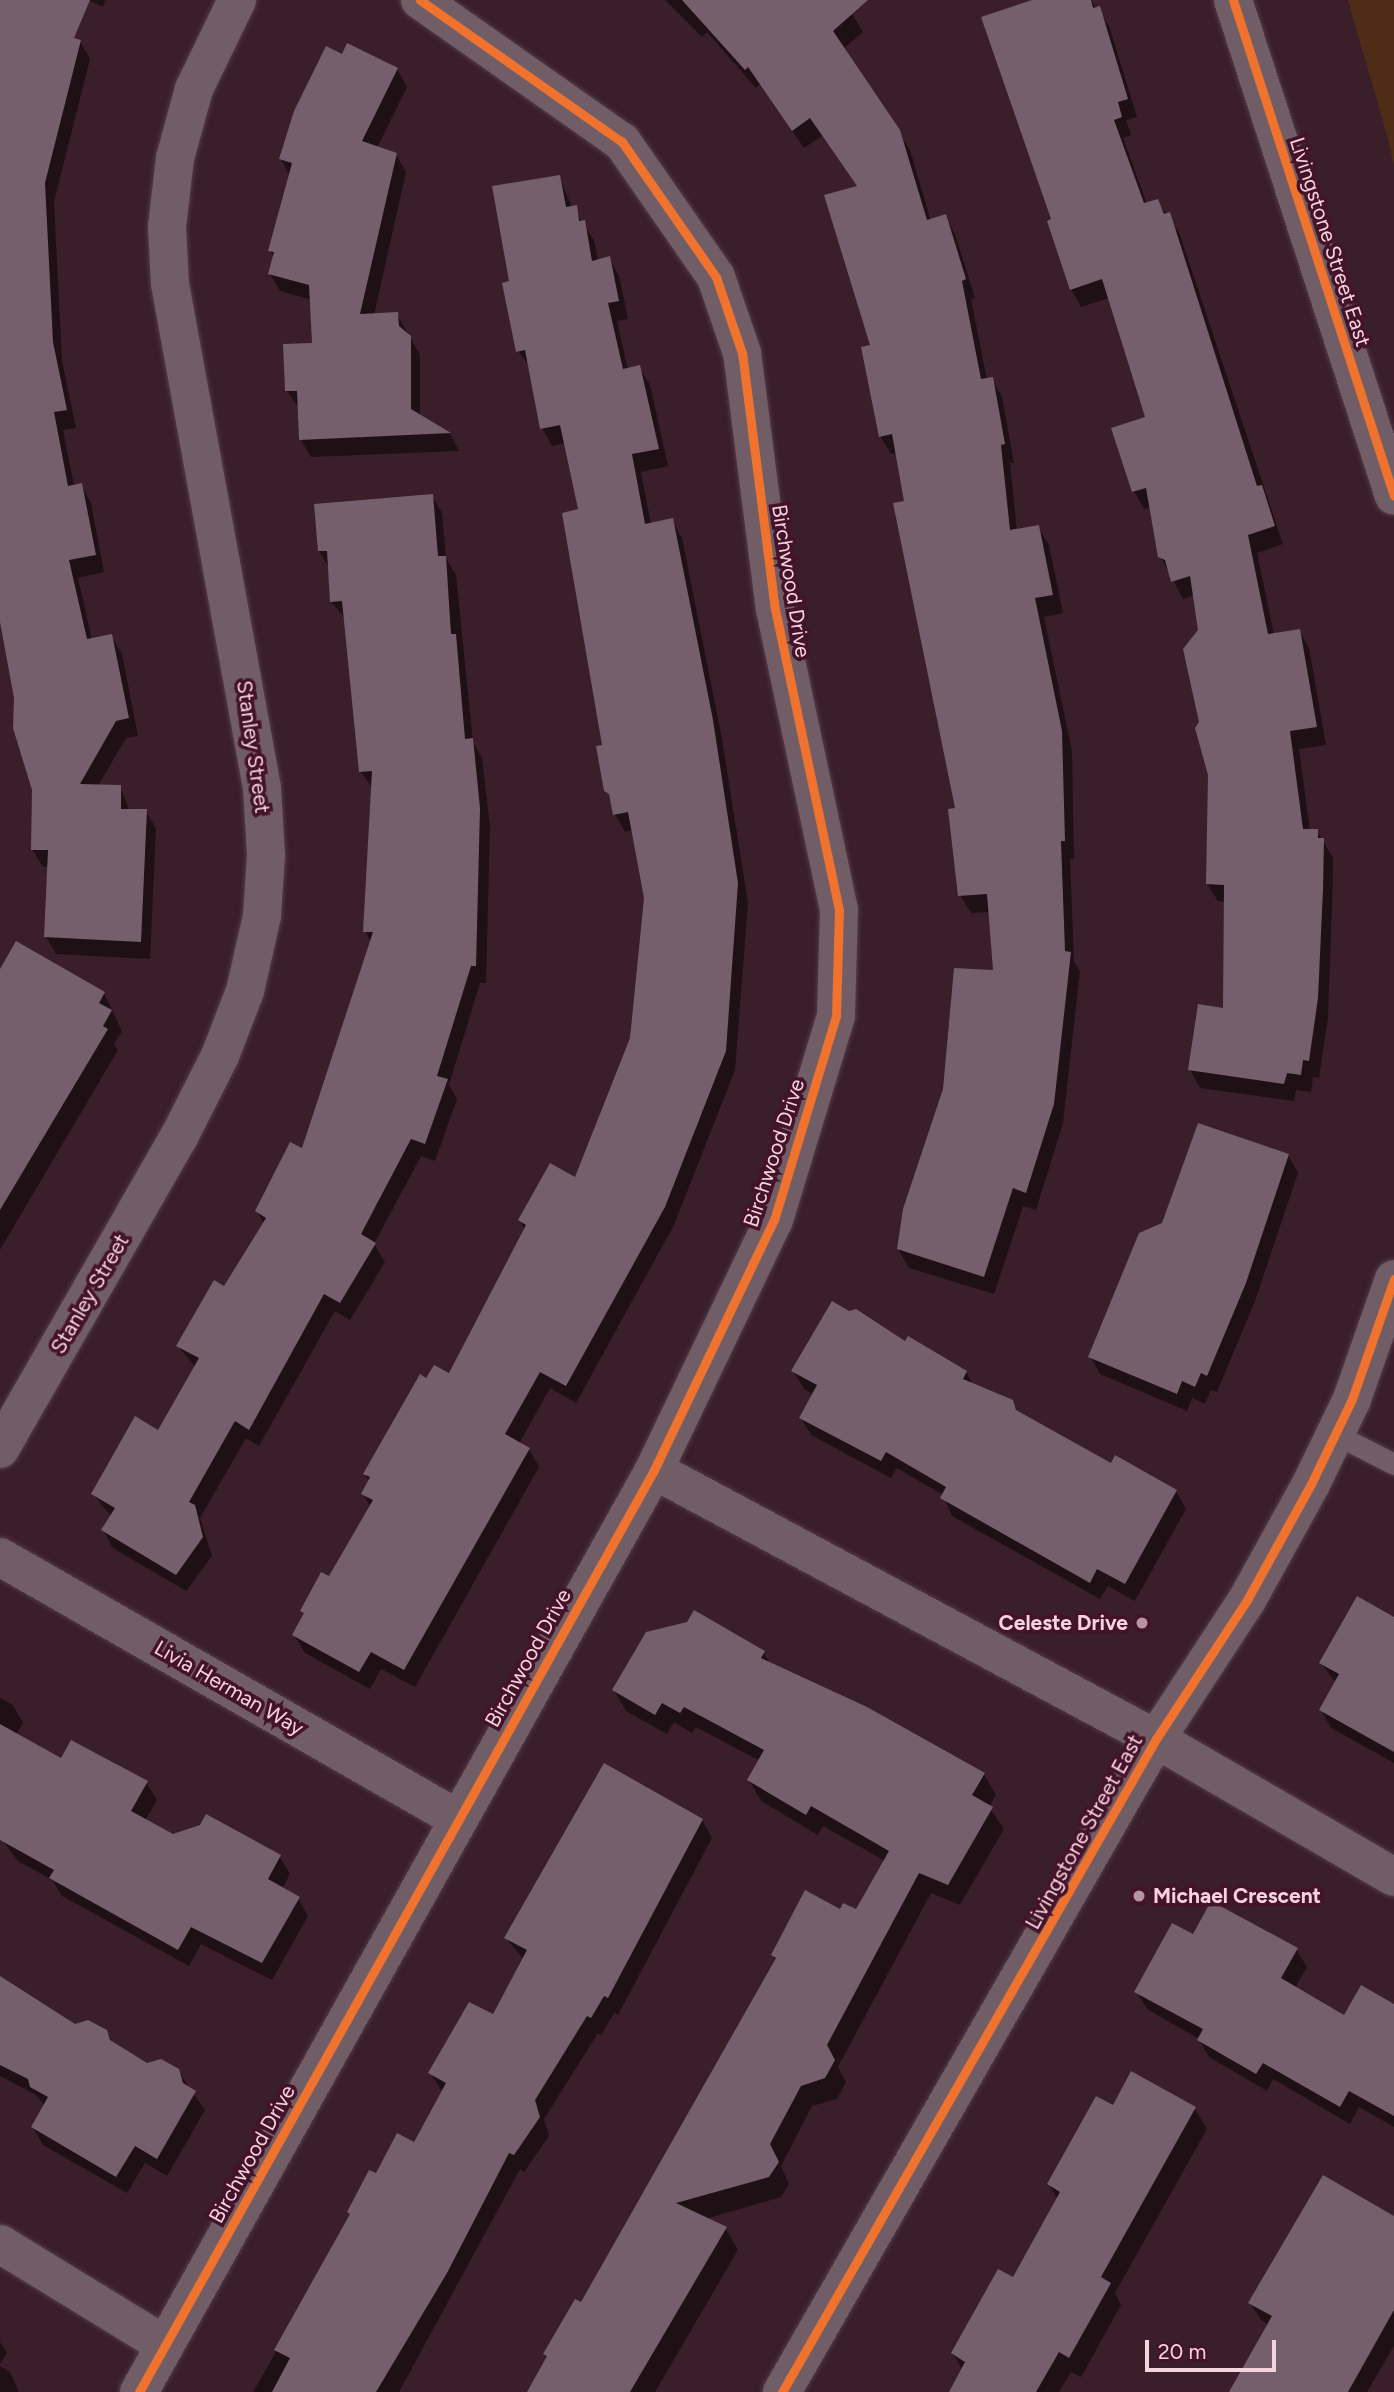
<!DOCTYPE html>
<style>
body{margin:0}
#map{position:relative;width:1394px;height:2392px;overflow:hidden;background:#3a1e2a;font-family:Figtree,sans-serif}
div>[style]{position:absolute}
.green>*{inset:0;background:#4e2c15}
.shadow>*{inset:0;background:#0007}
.building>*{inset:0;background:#755f6c}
.roads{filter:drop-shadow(0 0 2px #533b45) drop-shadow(0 0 2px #533b45)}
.lane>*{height:21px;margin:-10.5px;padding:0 10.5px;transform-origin:10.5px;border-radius:10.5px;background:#715d65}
.street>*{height:38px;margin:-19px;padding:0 19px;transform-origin:19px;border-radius:19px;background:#715d65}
.secondary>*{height:38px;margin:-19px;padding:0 19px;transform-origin:19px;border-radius:19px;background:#715d65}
.cycleway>*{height:9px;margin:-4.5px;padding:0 4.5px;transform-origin:4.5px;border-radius:4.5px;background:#ef722f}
.dots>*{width:19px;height:19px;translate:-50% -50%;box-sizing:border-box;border:4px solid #451329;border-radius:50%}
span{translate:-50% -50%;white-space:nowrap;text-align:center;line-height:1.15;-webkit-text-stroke:7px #451329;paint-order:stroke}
.street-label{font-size:21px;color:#f6d4df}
.poi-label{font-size:21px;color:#f6d4df;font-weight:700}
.right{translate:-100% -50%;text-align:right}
.left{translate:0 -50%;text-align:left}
.scale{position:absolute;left:1145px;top:2340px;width:131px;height:32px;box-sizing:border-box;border:4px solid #f6d4df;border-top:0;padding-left:9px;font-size:21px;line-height:24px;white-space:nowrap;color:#f6d4df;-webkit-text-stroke:5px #451329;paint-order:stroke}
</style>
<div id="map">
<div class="green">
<i style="clip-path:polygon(1348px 0,1394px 0,1394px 166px,1388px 139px)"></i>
</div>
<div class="shadow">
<i style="clip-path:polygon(88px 0,105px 0,103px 7px)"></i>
<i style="clip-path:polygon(665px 0,840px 0,852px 14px,863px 32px,843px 49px,910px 150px,931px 221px,945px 216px,955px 234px,975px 298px,971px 299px,987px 380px,992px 379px,1002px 397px,1014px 463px,1010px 463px,1017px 531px,1038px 527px,1049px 545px,1063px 613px,1044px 617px,1072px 751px,1074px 859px,1070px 859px,1074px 961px,1080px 972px,1063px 1123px,1036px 1210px,1023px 1206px,994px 1294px,909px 1268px,898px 1249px,995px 972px,990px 912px,971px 913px,960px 895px,957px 809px,906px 502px,897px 453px,891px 454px,880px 436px,858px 187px,822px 136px,804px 148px,760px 84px,756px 88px,707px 32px,702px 37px)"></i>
<i style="clip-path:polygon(1037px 0,1091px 0,1109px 26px,1137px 117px,1126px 120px,1131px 135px,1123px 138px,1147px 204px,1157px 201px,1179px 232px,1283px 544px,1257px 553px,1274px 635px,1299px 631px,1309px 648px,1326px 745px,1299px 749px,1310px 831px,1317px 831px,1333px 858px,1332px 909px,1328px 1017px,1319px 1078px,1313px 1077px,1311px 1092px,1296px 1090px,1294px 1101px,1200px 1088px,1190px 1070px,1225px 1010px,1225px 902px,1218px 901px,1207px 884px,1210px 775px,1201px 723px,1200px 630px,1194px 595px,1183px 599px,1160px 556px,1151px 507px,1144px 509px,1134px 491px,1147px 418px,1109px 298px,1081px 307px,1071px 289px,1054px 220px)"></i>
<i style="clip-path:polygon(0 21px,80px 41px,90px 59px,54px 202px,62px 361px,76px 428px,63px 430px,74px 486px,81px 485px,91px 503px,104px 572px,78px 578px,92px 640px,111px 636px,122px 654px,138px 736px,126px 738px,98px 786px,120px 787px,130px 811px,146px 811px,156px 829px,150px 959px,56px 954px,46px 937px,49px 867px,43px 867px,32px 849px,34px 790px,0 615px)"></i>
<i style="clip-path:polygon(343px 56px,397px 69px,407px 87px,377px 148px,396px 154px,406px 172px,374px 315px,397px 314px,420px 355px,420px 416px,450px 434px,459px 451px,311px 457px,301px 440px,299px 408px,287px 391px,314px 345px,312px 300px,280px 291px,270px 274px,274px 258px,270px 250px,290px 177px,281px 159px)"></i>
<i style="clip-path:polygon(559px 176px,572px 207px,594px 240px,598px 261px,609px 258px,619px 276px,628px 319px,617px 321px,628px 370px,639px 367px,650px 385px,668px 466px,641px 472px,651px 524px,672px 520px,682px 538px,722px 739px,748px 903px,735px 1070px,674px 1225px,576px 1403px,550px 1388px,519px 1444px,529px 1449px,539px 1467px,415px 1687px,381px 1669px,370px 1689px,305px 1653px,294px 1635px,371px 1507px,363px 1494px,369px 1482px,365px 1474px,420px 1376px,427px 1380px,450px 1376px,525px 1230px,520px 1220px,576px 1179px,632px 1038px,646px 898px,633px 830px,625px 832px,615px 814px,580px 511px,566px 443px,552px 446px,542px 428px,531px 368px,518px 351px,511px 282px)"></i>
<i style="clip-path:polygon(432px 496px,442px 513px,446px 558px,456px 575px,473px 742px,482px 758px,490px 827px,486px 983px,480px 983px,449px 1085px,457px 1099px,435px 1161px,421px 1156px,374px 1244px,385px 1262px,350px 1320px,335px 1311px,259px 1446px,246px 1438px,200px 1518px,212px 1556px,186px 1591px,113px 1548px,103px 1530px,111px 1516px,93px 1494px,159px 1432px,195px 1367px,178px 1346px,225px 1288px,264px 1224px,257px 1211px,303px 1151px,371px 942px,365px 931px,373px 789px,361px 772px,346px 619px,331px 602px,330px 569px,319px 551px)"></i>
<i style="clip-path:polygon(0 973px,104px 993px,122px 1031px,114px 1044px,118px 1050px,0 1250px)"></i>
<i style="clip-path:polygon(1288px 1155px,1298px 1173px,1255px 1301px,1217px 1392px,1211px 1390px,1205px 1404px,1192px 1398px,1187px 1411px,1100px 1374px,1090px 1356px,1164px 1225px)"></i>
<i style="clip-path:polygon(906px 1344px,966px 1372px,973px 1385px,1012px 1401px,1019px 1414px,1112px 1466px,1176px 1491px,1186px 1509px,1135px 1601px,1108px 1586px,1100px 1599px,952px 1516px,943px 1495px,897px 1468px,891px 1478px,811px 1435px,801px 1418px,814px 1395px,804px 1389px,793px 1371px)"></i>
<i style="clip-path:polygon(1394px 1620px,1394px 1763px,1331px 1728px,1321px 1710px,1336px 1683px,1321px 1663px)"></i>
<i style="clip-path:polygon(763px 1652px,771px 1665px,984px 1774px,996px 1795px,989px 1807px,1004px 1829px,960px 1905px,931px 1893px,838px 2067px,846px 2082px,837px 2099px,812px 2106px,781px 2166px,789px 2184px,781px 2197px,705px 2219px,726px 2229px,738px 2250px,655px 2392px,528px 2392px,576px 2301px,582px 2305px,776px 1961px,773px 1955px,840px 1911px,856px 1911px,885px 1861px,823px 1826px,818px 1835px,761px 1801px,749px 1780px,760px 1761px,696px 1727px,692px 1733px,674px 1722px,667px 1734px,626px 1711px,614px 1690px)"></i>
<i style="clip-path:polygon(0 1698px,13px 1705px,23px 1723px,16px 1735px,61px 1760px,146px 1782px,157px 1800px,145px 1821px,172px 1835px,280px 1857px,290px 1874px,282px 1889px,298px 1898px,308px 1916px,272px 1980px,201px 1944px,189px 1966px,62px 1896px,52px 1880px,18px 1861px,0 1837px)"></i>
<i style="clip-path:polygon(702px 1820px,712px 1838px,618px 2015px,614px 2013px,601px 2035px,598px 2033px,544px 2119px,549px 2136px,524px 2172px,520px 2169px,399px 2392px,253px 2392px,376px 2176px,414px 2145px,443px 2092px,430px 2073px,494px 2016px,524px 1960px,506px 1938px)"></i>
<i style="clip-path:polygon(1194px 1937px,1296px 1949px,1307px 1967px,1295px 1988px,1345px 2017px,1394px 2005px,1394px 2127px,1359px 2107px,1350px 2124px,1273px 2079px,1267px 2091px,1209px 2057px,1199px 2039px,1147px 2009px,1137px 1992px)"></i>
<i style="clip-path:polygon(0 1979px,75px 2026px,106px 2031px,113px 2044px,147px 2065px,178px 2071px,205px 2110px,167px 2176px,145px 2163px,127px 2193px,43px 2145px,33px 2127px,45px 2106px,36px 2095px,0 2076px)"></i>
<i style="clip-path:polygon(1114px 2107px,1195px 2109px,1207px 2129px,1115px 2293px,1121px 2305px,1081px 2377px,1071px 2372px,1059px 2392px,953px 2392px,963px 2371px,953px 2353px,1014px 2280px,1058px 2200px,1049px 2184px)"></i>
<i style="clip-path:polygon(1394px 2218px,1394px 2346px,1367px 2392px,1231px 2392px,1269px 2325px,1261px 2320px,1250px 2303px)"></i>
<i style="clip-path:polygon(0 2342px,7px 2353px,0 2364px)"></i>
<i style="clip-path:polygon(0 2366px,10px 2372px,19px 2392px,0 2392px)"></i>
</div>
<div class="building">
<i style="clip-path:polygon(0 0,90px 0,74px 38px,81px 40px,45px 183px,53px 342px,67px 410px,54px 412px,68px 486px,82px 483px,96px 555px,69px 560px,87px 639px,112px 634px,129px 718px,116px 721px,80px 784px,121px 785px,121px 809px,147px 809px,141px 942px,44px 937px,48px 850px,31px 850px,32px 790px,13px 728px,14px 698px,0 622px)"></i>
<i style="clip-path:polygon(682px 0,868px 0,833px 31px,900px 130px,927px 220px,946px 214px,966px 279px,962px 281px,981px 379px,993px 377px,1005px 444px,1001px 445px,1010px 530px,1039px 525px,1053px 595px,1035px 598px,1062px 731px,1065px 841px,1061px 841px,1065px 951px,1071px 952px,1054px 1104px,1026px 1193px,1013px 1188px,984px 1277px,897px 1249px,903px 1209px,943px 1089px,954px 968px,993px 970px,987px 894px,958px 896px,948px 809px,955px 808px,893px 503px,904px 501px,892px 434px,879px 437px,861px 347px,870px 345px,824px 195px,857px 186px,810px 118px,792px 131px,748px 67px,745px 70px)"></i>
<i style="clip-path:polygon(1032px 0,1091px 0,1093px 8px,1100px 6px,1128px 99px,1118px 102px,1122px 117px,1114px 120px,1144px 203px,1158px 199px,1164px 214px,1170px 212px,1257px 486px,1262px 485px,1275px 526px,1248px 535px,1268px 634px,1300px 629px,1317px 727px,1290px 731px,1303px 829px,1318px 829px,1318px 838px,1324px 838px,1323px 890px,1318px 998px,1309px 1061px,1303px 1060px,1301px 1075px,1287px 1073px,1284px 1084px,1188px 1070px,1198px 1004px,1223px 1008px,1224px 885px,1206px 884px,1208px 775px,1195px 728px,1199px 722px,1183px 649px,1198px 630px,1190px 576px,1171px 582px,1165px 560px,1158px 557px,1146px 488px,1132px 492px,1111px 428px,1145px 417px,1102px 279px,1070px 290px,1047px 221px,1051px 219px,981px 17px)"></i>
<i style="clip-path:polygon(347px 43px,398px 68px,362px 141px,397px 153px,360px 314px,398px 312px,399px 326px,411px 336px,411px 409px,451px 433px,299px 440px,297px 391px,285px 391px,283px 344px,312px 343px,309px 285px,268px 274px,274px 252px,268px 251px,292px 163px,279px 159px,294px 111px,326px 46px,342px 54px)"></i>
<i style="clip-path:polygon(560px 175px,566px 207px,577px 205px,579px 221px,585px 220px,592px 261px,610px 256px,619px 301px,608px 303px,623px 369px,640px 365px,659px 449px,632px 454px,645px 524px,673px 518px,713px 720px,738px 883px,726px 1051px,665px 1207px,566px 1386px,540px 1372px,505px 1434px,530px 1448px,404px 1670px,371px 1652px,359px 1672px,292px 1635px,304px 1613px,300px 1611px,321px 1572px,329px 1576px,373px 1500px,361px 1494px,370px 1477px,363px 1474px,420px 1374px,426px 1378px,434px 1365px,449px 1373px,526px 1225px,518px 1220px,550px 1163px,575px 1177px,630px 1038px,644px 898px,628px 812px,613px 815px,609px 794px,604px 791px,596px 746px,602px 745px,562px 513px,578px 509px,560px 425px,540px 429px,525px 350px,516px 352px,502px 283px,509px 281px,492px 186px)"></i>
<i style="clip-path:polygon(433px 494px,438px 556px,446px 556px,451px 634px,456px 634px,465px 739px,473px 738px,480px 808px,476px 966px,471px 966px,437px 1076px,448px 1079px,425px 1144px,411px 1139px,361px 1234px,376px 1243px,340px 1303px,324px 1294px,249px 1430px,235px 1421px,189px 1502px,195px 1505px,203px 1537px,176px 1575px,101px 1530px,115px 1508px,91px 1494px,135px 1416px,158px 1430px,199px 1358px,176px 1346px,214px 1280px,224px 1286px,266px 1218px,255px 1211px,290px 1142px,302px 1148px,373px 932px,363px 932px,372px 771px,359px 772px,342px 601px,330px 602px,327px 551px,318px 551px,314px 504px)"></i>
<i style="clip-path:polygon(16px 941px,105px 992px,99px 1003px,112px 1010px,103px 1026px,108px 1029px,0 1210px,0 969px)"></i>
<i style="clip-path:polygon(1198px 1123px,1289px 1154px,1246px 1283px,1207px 1376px,1201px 1373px,1195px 1387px,1182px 1381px,1177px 1394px,1088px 1357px,1139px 1233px,1162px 1223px)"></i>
<i style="clip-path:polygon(832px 1301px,849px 1311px,856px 1309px,905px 1341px,908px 1336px,967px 1371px,963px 1379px,1013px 1400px,1016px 1410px,1111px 1463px,1115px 1455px,1177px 1490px,1125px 1584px,1097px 1569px,1090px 1583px,940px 1498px,946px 1487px,886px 1452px,881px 1461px,799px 1418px,817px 1385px,791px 1371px)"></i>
<i style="clip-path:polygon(1357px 1596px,1394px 1617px,1394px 1752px,1319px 1710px,1339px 1674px,1319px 1663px)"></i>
<i style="clip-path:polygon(694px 1610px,765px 1651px,761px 1658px,867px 1707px,985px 1773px,972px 1795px,993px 1807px,948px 1885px,919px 1873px,827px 2045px,835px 2060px,825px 2078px,801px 2086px,770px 2144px,779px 2162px,769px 2177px,676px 2203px,727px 2227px,630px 2392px,527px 2392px,547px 2356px,543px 2354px,575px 2299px,581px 2302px,776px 1958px,771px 1955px,805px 1890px,840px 1909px,843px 1903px,856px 1909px,889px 1851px,811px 1806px,806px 1815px,747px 1780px,764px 1750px,684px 1707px,680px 1713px,662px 1703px,655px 1715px,612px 1690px,646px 1632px,687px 1622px)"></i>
<i style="clip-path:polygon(0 1724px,61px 1758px,71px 1740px,148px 1781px,131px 1811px,173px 1834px,200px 1825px,206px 1814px,281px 1855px,268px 1879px,300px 1897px,262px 1963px,191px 1927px,178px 1950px,49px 1878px,54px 1870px,0 1840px)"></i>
<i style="clip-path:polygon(604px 1763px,703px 1819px,608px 1998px,604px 1996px,591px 2018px,587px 2016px,535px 2100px,540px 2117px,514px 2155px,509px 2153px,447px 2273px,376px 2392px,272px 2392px,290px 2358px,274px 2350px,350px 2214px,347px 2212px,369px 2170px,376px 2173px,397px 2133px,414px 2142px,446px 2083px,428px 2073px,469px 2002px,493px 2014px,527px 1950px,504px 1938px)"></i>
<i style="clip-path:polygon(1211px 1901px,1298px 1948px,1281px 1978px,1344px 2015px,1361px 1985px,1394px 2004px,1394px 2116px,1349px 2091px,1340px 2107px,1263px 2063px,1256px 2074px,1197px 2040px,1203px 2029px,1134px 1992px,1172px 1923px,1193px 1934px)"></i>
<i style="clip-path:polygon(0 1976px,75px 2024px,88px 2020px,107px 2030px,110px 2040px,147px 2063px,161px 2059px,179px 2069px,183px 2083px,196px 2091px,157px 2159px,135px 2146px,116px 2177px,31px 2127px,48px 2097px,30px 2087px,28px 2079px,0 2065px)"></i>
<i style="clip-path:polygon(1131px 2071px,1196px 2107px,1101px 2277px,1111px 2283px,1069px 2358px,1059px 2352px,1036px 2392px,949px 2392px,965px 2362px,951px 2353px,998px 2269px,1013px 2277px,1060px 2192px,1047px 2184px,1096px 2096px,1113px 2105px)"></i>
<i style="clip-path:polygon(1323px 2175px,1394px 2216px,1394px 2310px,1348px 2392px,1229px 2392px,1272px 2316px,1248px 2303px)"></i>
</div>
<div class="roads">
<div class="lane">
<i style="left:1335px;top:1434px;width:66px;rotate:27deg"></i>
</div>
<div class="street">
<i style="left:0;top:1449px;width:360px;rotate:-60.2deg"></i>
<i style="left:179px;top:1137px;width:91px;rotate:-63.2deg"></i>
<i style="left:220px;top:1056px;width:70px;rotate:-69deg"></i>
<i style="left:245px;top:991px;width:77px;rotate:-77.2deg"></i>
<i style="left:262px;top:916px;width:61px;rotate:-86.2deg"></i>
<i style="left:266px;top:855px;width:67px;rotate:-93.4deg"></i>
<i style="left:262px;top:788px;width:512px;rotate:-100.34deg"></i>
<i style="left:170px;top:284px;width:57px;rotate:-93deg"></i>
<i style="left:167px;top:227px;width:69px;rotate:-83.4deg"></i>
<i style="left:175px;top:158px;width:72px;rotate:-74.6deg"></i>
<i style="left:194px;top:89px;width:99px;rotate:-64.2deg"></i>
<i style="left:654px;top:1470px;width:570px;rotate:28.18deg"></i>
<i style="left:1156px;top:1739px;width:275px;rotate:30.1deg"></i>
<i style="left:0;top:1557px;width:528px;rotate:29.77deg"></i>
<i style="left:0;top:2244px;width:193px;rotate:31.5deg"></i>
<i style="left:139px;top:2392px;width:1056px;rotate:-60.81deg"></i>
<i style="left:654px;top:1470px;width:277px;rotate:-64.4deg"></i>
<i style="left:774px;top:1220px;width:213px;rotate:-73.1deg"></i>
<i style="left:836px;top:1016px;width:106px;rotate:-88.4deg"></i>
<i style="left:839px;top:910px;width:307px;rotate:-102deg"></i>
<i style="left:775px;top:610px;width:259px;rotate:-97.3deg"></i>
<i style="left:742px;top:353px;width:80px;rotate:-108.9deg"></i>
<i style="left:716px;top:277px;width:165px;rotate:-124.8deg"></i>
<i style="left:622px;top:142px;width:247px;rotate:-144.9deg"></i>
</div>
<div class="secondary">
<i style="left:1233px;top:0;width:521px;rotate:72.02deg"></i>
<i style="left:782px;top:2392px;width:753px;rotate:-60.2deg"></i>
<i style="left:1156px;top:1739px;width:166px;rotate:-56.8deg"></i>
<i style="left:1247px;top:1600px;width:132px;rotate:-61.1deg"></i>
<i style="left:1311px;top:1484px;width:94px;rotate:-64.2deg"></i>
<i style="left:1352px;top:1399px;width:127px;rotate:-70.7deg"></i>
</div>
</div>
<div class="cycleway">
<i style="left:1233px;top:0;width:521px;rotate:72.02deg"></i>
<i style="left:139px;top:2392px;width:1056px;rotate:-60.81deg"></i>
<i style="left:654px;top:1470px;width:277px;rotate:-64.4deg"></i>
<i style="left:774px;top:1220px;width:213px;rotate:-73.1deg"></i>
<i style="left:836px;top:1016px;width:106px;rotate:-88.4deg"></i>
<i style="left:839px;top:910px;width:307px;rotate:-102deg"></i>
<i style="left:775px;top:610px;width:259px;rotate:-97.3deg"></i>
<i style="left:742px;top:353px;width:80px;rotate:-108.9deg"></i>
<i style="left:716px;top:277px;width:165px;rotate:-124.8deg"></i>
<i style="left:622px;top:142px;width:247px;rotate:-144.9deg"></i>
<i style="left:782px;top:2392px;width:753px;rotate:-60.2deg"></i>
<i style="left:1156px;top:1739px;width:166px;rotate:-56.8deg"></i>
<i style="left:1247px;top:1600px;width:132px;rotate:-61.1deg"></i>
<i style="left:1311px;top:1484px;width:94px;rotate:-64.2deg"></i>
<i style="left:1352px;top:1399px;width:127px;rotate:-70.7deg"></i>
</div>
<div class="dots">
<i style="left:1142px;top:1623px;background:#b494a0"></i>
<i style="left:1139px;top:1896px;background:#b494a0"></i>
</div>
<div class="street-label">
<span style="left:1330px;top:242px;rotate:72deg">Livingstone Street East</span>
<span style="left:791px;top:581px;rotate:81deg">Birchwood Drive</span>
<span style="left:253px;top:747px;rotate:82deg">Stanley Street</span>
<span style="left:774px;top:1153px;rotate:-72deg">Birchwood Drive</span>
<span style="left:90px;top:1294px;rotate:-60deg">Stanley Street</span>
<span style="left:528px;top:1658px;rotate:-61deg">Birchwood Drive</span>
<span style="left:229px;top:1688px;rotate:30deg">Livia Herman Way</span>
<span style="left:1084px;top:1832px;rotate:-61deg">Livingstone Street East</span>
<span style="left:252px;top:2154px;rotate:-61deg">Birchwood Drive</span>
</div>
<div class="poi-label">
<span class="right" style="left:1128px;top:1623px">Celeste Drive</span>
<span class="left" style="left:1153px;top:1896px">Michael Crescent</span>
</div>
<div class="scale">20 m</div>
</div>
